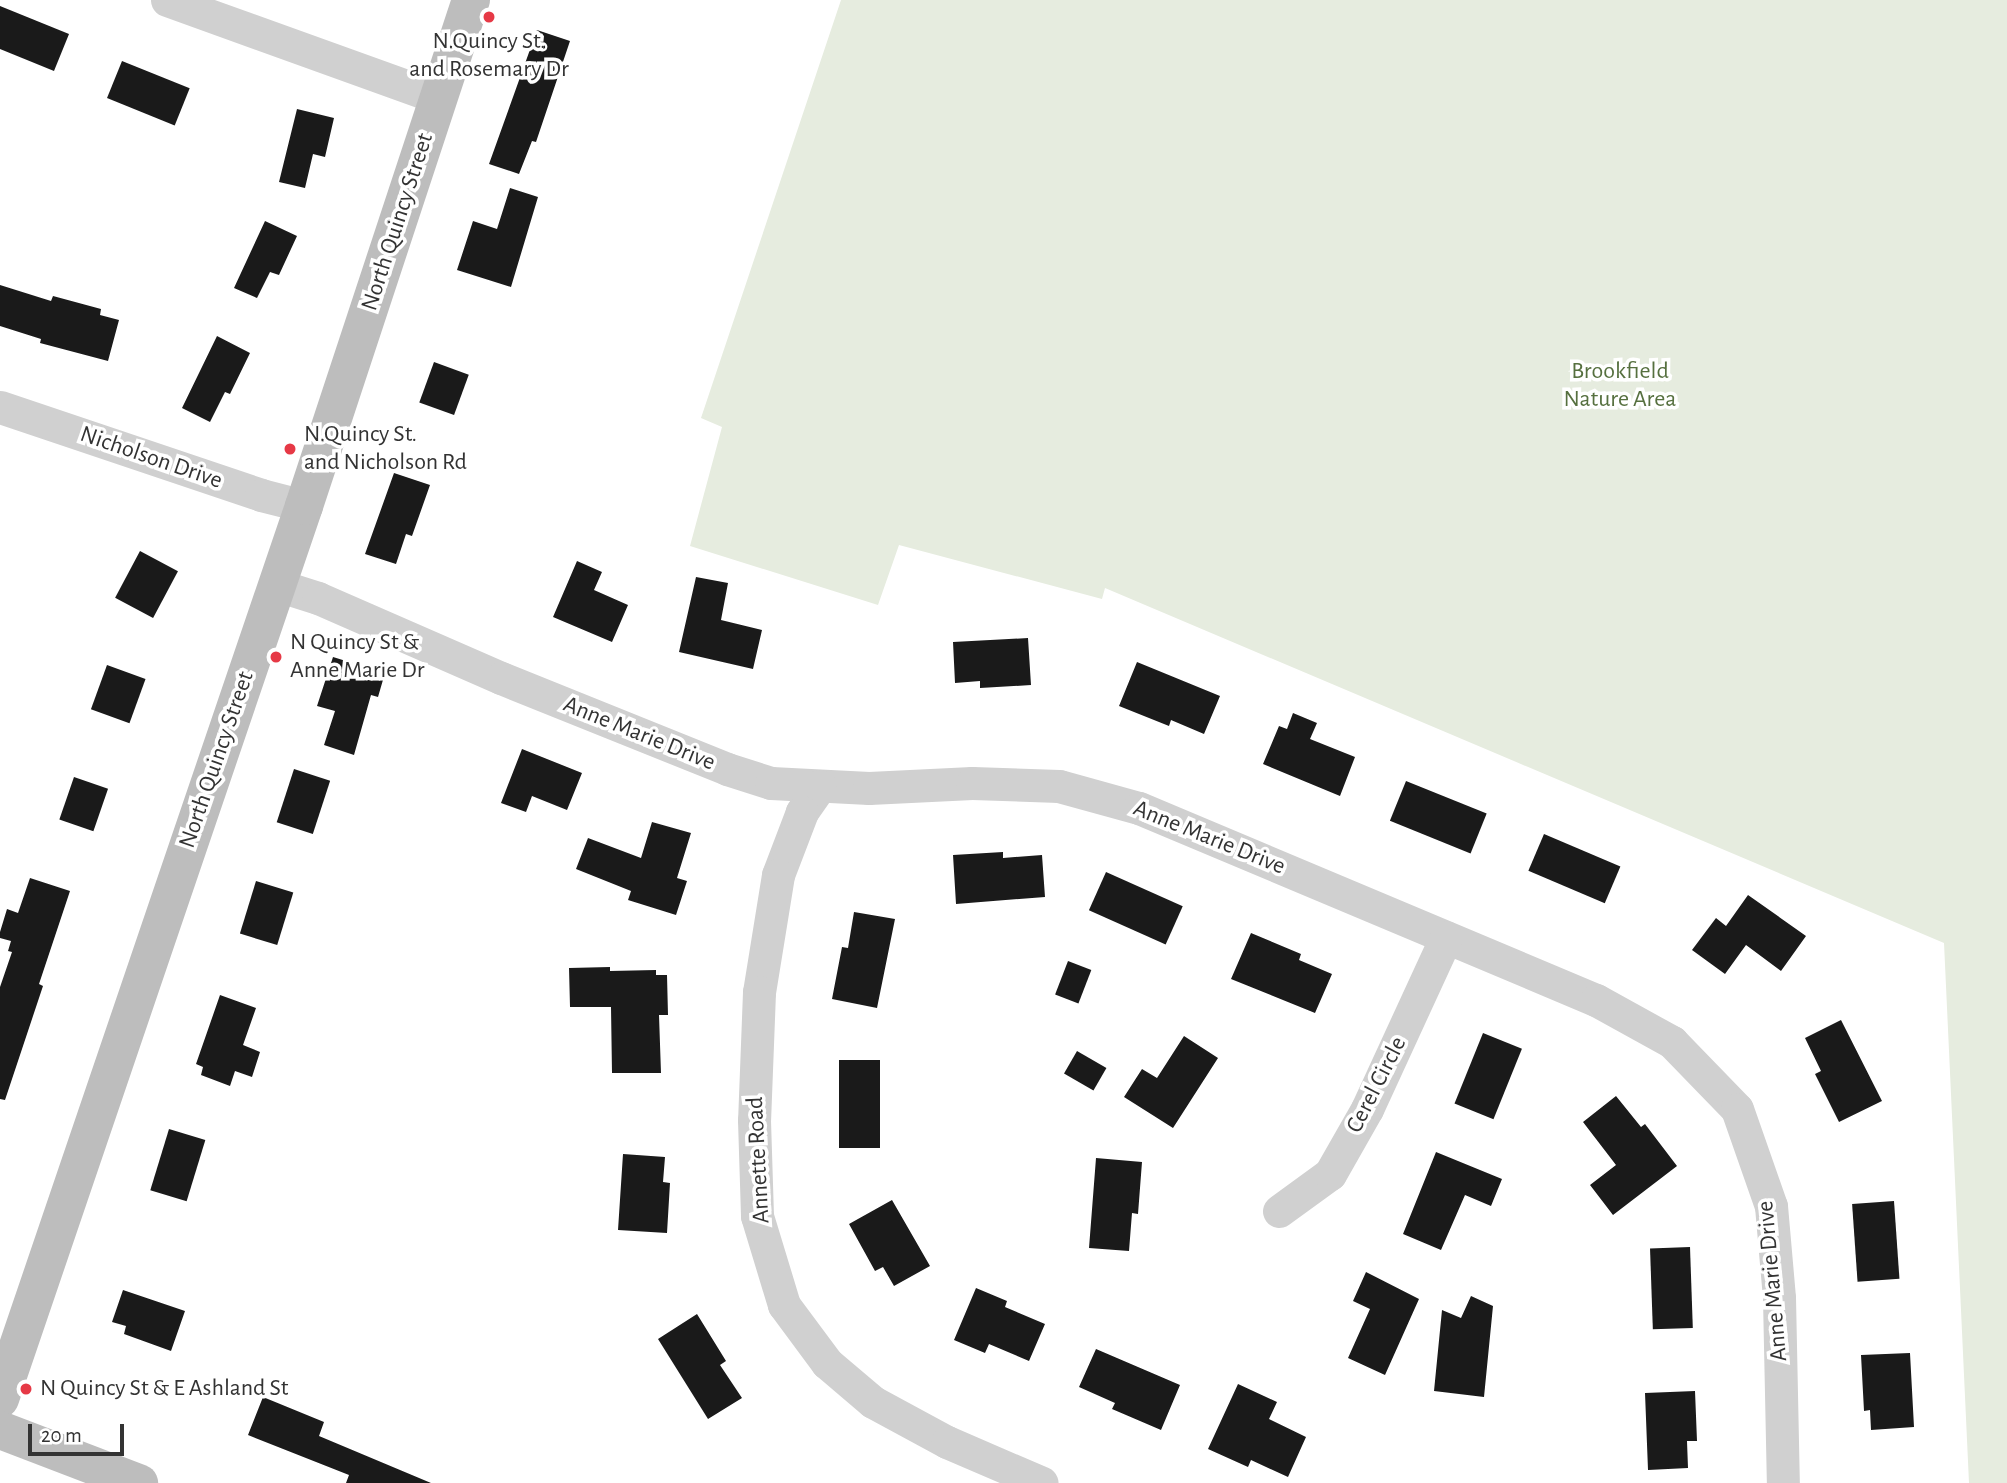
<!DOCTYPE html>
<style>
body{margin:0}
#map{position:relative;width:2007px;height:1483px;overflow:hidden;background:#fff;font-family:"Alegreya Sans",sans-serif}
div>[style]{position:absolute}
.green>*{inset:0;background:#e6ecdf}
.building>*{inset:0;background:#1a1a1a;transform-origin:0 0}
.minor>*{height:33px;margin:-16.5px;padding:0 16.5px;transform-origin:16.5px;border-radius:16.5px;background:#d0d0d0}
.secondary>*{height:38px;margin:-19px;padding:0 19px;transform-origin:19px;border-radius:19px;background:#bdbdbd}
.dots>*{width:19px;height:19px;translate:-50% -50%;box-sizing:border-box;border:4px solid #fff;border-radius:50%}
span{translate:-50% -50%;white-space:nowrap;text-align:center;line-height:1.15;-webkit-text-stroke:7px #fff;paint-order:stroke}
.poi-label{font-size:24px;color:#333}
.left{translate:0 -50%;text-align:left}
.street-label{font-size:24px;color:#333}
.park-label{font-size:24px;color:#56703f}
.scale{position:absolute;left:28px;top:1424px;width:96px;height:32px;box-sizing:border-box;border:4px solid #333;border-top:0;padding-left:9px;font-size:21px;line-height:24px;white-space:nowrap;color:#333;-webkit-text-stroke:5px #fff;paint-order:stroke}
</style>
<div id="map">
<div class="green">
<i style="clip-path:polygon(841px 0,2007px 0,2007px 1483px,1969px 1483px,1944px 943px,1105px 588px,1102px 599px,899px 545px,878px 605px,690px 546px,722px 427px,701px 418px)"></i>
</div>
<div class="building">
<i style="clip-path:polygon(0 6px,69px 34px,54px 71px,0 49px)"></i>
<i style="clip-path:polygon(537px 30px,570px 41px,536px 142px,532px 141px,519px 174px,489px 164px)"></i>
<i style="left:122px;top:61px;width:73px;height:40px;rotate:22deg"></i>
<i style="clip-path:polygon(297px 109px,334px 118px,325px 157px,313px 154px,305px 188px,279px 182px)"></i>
<i style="clip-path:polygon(510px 188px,538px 197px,511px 287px,457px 270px,473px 221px,497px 229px)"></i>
<i style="clip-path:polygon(265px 221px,297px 236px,279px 275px,270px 272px,257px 298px,234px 288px)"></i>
<i style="clip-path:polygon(0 285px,51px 301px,53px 296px,101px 309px,100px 315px,119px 320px,108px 361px,40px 343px,41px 339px,0 326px)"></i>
<i style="clip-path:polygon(217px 336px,250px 353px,230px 394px,225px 392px,210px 422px,182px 408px)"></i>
<i style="left:434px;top:362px;width:37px;height:43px;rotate:20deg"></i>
<i style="clip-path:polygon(394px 473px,430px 485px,412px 536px,406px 534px,396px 564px,365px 554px)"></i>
<i style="left:140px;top:551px;width:43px;height:53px;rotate:28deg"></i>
<i style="clip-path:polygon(577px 561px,602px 572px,594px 590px,628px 605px,612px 642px,553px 617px)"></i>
<i style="clip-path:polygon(696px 577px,728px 583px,721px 620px,762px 630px,753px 669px,679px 652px)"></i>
<i style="clip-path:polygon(1028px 638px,1031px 685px,980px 688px,980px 681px,955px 683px,953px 642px)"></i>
<i style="clip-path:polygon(333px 657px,385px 673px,378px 697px,371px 695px,354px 755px,324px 745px,335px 711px,317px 706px)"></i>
<i style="clip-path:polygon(1137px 662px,1220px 696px,1204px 734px,1171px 720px,1169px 726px,1119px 706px)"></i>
<i style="left:107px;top:665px;width:41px;height:47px;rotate:20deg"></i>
<i style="clip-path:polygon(1293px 713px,1317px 723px,1310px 739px,1355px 757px,1340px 796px,1263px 764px,1279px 726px,1287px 729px)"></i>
<i style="clip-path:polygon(522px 749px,582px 773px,567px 810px,532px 796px,526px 812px,501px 803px)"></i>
<i style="left:294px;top:769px;width:38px;height:56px;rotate:18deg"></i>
<i style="left:74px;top:777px;width:36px;height:45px;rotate:19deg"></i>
<i style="left:1406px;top:781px;width:87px;height:43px;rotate:22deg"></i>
<i style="clip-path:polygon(652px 822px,691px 833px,677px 878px,687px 881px,676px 915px,628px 900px,631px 891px,576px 869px,588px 838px,641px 858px)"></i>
<i style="left:1544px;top:834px;width:83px;height:40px;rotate:23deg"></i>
<i style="clip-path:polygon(1003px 852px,1003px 858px,1042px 855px,1045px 897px,956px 904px,953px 855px)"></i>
<i style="left:1106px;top:872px;width:84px;height:42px;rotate:24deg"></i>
<i style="clip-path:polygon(30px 878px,70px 891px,39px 984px,43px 986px,5px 1100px,0 1099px,0 987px,12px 952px,8px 951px,11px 941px,0 938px,0 932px,7px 909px,18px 913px)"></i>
<i style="left:256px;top:881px;width:39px;height:55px;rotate:17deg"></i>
<i style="clip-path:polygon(1748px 895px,1806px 936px,1781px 971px,1746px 945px,1725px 974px,1692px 950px,1716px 918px,1726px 926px)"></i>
<i style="clip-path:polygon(854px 912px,895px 919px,877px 1008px,832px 999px,842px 947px,848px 948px)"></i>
<i style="clip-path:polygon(1251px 933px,1301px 954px,1299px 960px,1332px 974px,1315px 1013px,1231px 979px)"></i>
<i style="left:1068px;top:961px;width:25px;height:36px;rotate:21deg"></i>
<i style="clip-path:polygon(610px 967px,610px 971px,656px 970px,656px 975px,667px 975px,668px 1015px,659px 1015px,661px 1073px,612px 1073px,611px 1007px,570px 1007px,569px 968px)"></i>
<i style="clip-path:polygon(220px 995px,256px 1008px,243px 1045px,260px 1052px,252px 1077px,235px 1071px,230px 1086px,201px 1075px,203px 1067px,196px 1064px)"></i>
<i style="clip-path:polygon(1841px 1020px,1882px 1101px,1839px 1122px,1815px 1074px,1821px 1071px,1805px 1038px)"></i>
<i style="left:1483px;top:1033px;width:42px;height:76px;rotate:22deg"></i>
<i style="clip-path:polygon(1184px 1036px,1218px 1058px,1173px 1128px,1124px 1097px,1142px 1069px,1157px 1078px)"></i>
<i style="left:1077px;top:1051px;width:34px;height:26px;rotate:30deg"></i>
<i style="left:880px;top:1060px;width:88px;height:41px;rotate:90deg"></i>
<i style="clip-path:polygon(1616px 1096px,1641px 1127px,1645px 1124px,1677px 1166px,1613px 1215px,1590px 1185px,1616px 1165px,1583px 1122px)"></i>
<i style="left:169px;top:1129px;width:38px;height:64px;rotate:17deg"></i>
<i style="clip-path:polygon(1436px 1152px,1502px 1179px,1491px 1206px,1465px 1195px,1441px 1250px,1403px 1234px)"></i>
<i style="clip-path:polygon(623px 1154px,665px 1157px,663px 1182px,670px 1183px,667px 1233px,618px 1230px)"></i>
<i style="clip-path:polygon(1096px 1158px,1142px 1162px,1138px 1214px,1132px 1213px,1129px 1251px,1089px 1248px)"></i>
<i style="clip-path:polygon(892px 1200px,930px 1266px,894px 1286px,883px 1267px,875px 1271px,849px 1224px)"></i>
<i style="left:1894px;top:1201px;width:78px;height:42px;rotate:86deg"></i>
<i style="left:1690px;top:1247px;width:81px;height:40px;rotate:88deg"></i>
<i style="clip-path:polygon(1366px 1272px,1419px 1299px,1385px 1375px,1348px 1358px,1370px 1309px,1353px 1301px)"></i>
<i style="clip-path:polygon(976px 1288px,1007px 1301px,1005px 1307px,1045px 1324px,1029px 1361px,989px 1344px,985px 1353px,954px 1340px)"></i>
<i style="clip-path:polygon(123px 1290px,185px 1311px,171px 1351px,124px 1334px,126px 1326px,112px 1322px)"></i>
<i style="clip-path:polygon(1471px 1296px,1493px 1306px,1484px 1397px,1434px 1391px,1442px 1310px,1461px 1318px)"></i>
<i style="clip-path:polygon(697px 1314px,726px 1361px,720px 1365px,742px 1398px,708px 1419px,658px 1339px)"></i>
<i style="clip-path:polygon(1096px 1349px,1180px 1385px,1161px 1430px,1112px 1409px,1115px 1403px,1079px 1387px)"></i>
<i style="clip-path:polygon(1910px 1353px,1914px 1427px,1871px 1430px,1870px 1410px,1864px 1411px,1861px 1355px)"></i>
<i style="clip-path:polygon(1238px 1384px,1277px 1402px,1269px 1419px,1306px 1437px,1288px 1477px,1251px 1460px,1248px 1467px,1208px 1449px)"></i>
<i style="clip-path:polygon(1695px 1391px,1697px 1441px,1687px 1441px,1688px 1468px,1648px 1470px,1645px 1393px)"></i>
<i style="clip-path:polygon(263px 1397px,324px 1422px,319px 1436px,431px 1483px,346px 1483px,349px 1475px,248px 1435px)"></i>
</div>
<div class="minor">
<i style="left:167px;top:0;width:289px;rotate:19.8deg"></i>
<i style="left:0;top:407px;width:275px;rotate:18.6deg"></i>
<i style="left:261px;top:495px;width:44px;rotate:14.3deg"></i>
<i style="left:277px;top:585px;width:43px;rotate:17.6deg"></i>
<i style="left:318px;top:598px;width:200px;rotate:23.6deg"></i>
<i style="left:501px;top:678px;width:244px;rotate:21.9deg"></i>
<i style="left:727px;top:769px;width:46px;rotate:17.7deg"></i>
<i style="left:771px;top:783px;width:98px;rotate:2.9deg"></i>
<i style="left:869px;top:788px;width:103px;rotate:-2.8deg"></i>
<i style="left:972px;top:783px;width:87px;rotate:2deg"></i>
<i style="left:1059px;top:786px;width:83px;rotate:15.4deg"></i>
<i style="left:1139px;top:808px;width:496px;rotate:22.8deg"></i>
<i style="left:1596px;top:1000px;width:87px;rotate:28.9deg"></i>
<i style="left:1672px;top:1042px;width:93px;rotate:45.9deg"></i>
<i style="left:1737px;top:1109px;width:103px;rotate:70.7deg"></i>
<i style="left:1771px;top:1206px;width:92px;rotate:85deg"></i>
<i style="left:1779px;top:1298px;width:185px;rotate:88.8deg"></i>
<i style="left:820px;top:786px;width:32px;rotate:125deg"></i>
<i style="left:802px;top:812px;width:67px;rotate:110.9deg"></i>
<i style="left:778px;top:875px;width:119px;rotate:99.2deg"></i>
<i style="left:759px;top:992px;width:128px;rotate:92.2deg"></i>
<i style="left:754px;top:1120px;width:96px;rotate:88.2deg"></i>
<i style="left:757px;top:1216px;width:93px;rotate:73.1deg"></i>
<i style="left:784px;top:1305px;width:72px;rotate:53.4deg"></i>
<i style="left:827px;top:1363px;width:60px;rotate:40.3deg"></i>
<i style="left:873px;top:1402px;width:84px;rotate:28.4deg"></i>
<i style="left:947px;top:1442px;width:103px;rotate:23.3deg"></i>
<i style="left:1279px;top:1211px;width:63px;rotate:-36deg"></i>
<i style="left:1330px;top:1174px;width:75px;rotate:-60.4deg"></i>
<i style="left:1367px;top:1109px;width:189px;rotate:-65.3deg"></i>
</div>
<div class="secondary">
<i style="left:0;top:1399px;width:943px;rotate:-71.2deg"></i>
<i style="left:304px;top:506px;width:533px;rotate:-71.74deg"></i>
<i style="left:0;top:1430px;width:149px;rotate:20.9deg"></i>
</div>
<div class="dots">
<i style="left:489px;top:17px;background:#e63946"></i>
<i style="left:290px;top:449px;background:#e63946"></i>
<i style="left:276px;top:657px;background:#e63946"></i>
<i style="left:26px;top:1389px;background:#e63946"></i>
</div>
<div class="poi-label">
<span style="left:489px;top:56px">N.Quincy St.<br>and Rosemary Dr</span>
<span class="left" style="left:304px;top:449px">N.Quincy St.<br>and Nicholson Rd</span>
<span class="left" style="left:290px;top:657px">N Quincy St &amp;<br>Anne Marie Dr</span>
<span class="left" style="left:40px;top:1389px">N Quincy St &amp; E Ashland St</span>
</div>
<div class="street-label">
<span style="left:398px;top:222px;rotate:-72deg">North Quincy Street</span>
<span style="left:151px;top:458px;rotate:19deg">Nicholson Drive</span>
<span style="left:639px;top:734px;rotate:22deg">Anne Marie Drive</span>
<span style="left:217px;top:760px;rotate:-71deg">North Quincy Street</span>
<span style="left:1209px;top:838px;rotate:22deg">Anne Marie Drive</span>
<span style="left:1377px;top:1085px;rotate:-63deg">Cerel Circle</span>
<span style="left:759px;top:1160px;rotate:-93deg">Annette Road</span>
<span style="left:1773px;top:1281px;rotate:-95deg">Anne Marie Drive</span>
</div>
<div class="park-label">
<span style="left:1620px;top:386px">Brookfield<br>Nature Area</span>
</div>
<div class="scale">20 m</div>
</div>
